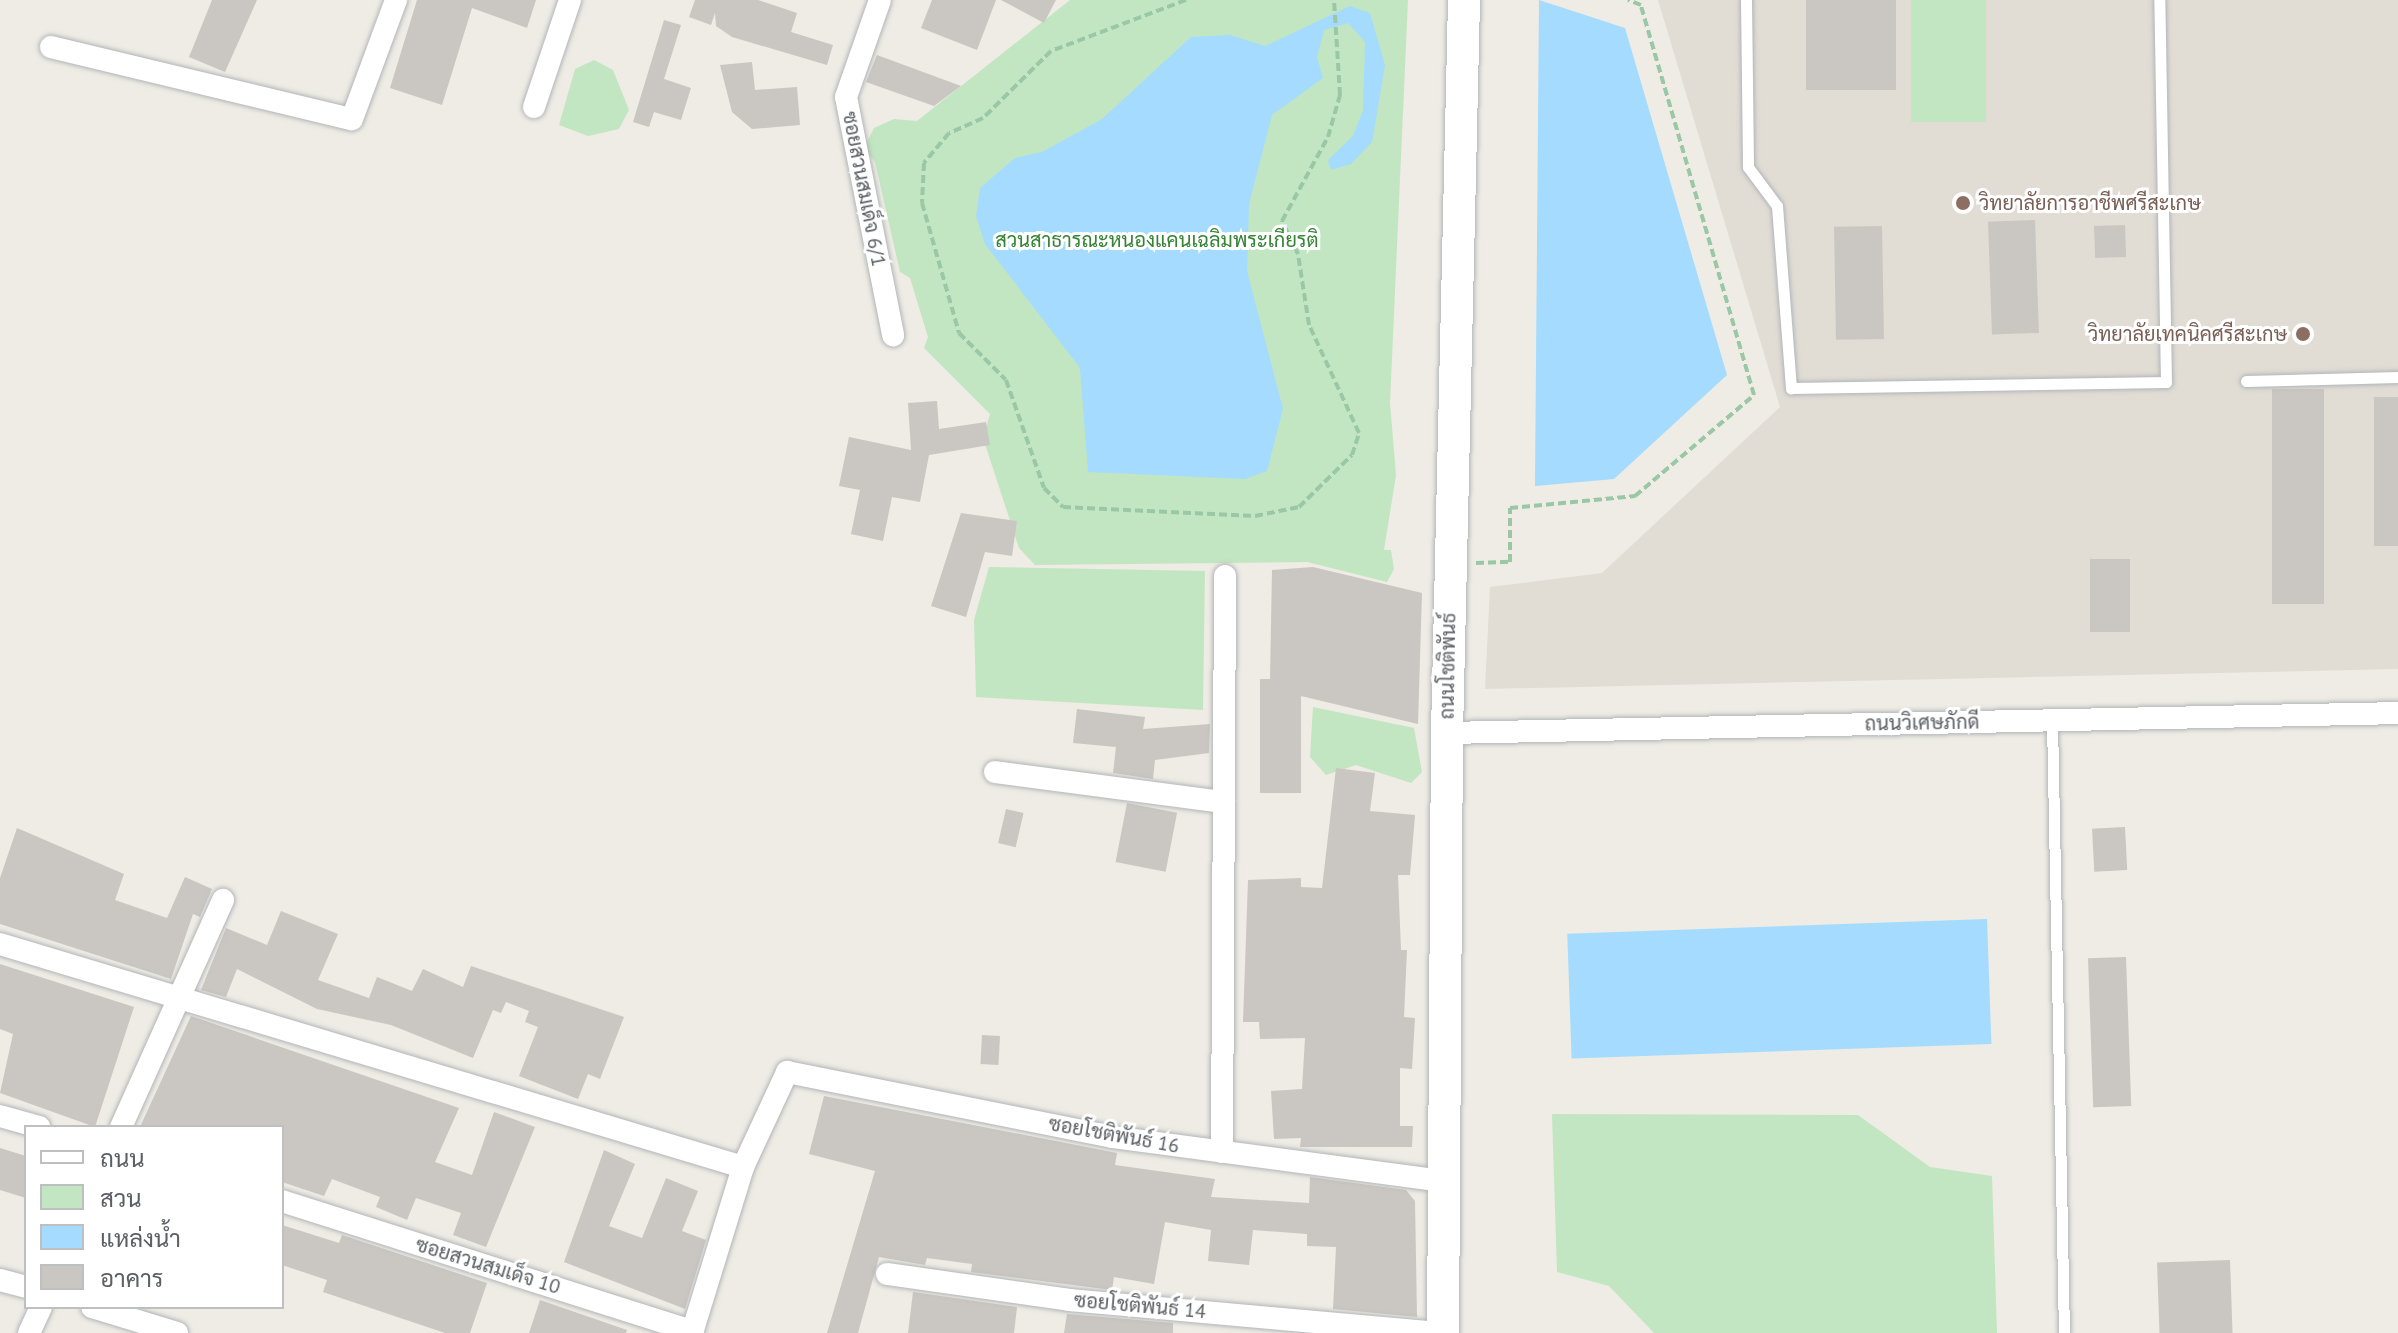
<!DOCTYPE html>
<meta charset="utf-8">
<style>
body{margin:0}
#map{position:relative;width:2398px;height:1333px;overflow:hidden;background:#eeece4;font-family:"PT Sans",Sarabun,sans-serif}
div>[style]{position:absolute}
.education>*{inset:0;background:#e1ddd5}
.green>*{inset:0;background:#c2e6c1;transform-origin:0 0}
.water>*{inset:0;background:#a4dbfe;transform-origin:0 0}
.building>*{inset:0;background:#cac6c1;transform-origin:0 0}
.path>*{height:4px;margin-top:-2px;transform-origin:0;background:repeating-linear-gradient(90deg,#9ac7a5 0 8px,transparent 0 12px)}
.roads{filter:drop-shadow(0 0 2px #b2b5b9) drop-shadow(0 0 2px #b2b5b9)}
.lane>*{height:11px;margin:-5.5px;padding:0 5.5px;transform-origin:5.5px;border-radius:5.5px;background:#fff}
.street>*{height:22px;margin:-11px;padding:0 11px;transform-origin:11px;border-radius:11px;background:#fff}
.secondary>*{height:32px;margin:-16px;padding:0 16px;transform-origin:16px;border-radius:16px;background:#fff}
.dots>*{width:22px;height:22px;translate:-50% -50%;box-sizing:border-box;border:4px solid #fff;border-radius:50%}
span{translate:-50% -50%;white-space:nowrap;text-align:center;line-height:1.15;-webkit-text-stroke:6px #fff;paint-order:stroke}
.street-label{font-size:20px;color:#5c6065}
.education-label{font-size:20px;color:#785e54}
.left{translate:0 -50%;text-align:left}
.right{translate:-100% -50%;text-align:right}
.park-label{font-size:20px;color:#358335}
.legend{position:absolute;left:24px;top:1125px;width:260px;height:184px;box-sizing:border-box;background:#fff;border:2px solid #bebfc1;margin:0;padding:10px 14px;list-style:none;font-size:24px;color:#5c6065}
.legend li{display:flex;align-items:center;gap:16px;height:40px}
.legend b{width:40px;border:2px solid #bebfc1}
</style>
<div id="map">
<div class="education">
<i style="clip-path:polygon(1658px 0,2398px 0,2398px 669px,1485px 689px,1490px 587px,1602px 573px,1780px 407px)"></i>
</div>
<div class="green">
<i style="clip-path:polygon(1070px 0,1408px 0,1390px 403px,1396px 475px,1384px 550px,1391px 550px,1394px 569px,1387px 582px,1307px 562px,1035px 565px,1019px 548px,983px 438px,990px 414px,924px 348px,928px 337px,910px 278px,900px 272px,875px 162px,864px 148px,874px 128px,894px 119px,917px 121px)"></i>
<i style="left:1911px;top:0;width:75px;height:122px"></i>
<i style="clip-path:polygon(594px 60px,613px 70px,629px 110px,619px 129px,588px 136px,559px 125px,575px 69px)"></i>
<i style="clip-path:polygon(989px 567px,1205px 571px,1203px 710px,976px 697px,974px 620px)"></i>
<i style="clip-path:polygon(1313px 707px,1414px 728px,1422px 772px,1411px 783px,1356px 765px,1326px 775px,1310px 757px)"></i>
<i style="clip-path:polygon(1552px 1114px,1858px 1115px,1930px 1167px,1992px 1176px,1997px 1333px,1654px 1333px,1609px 1286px,1557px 1272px)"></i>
</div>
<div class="water">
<i style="clip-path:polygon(1539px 0,1625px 28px,1727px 375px,1614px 479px,1535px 486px)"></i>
<i style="clip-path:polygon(1350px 6px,1370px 13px,1385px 65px,1372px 142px,1351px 164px,1331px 170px,1328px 160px,1353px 136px,1363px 110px,1365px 42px,1348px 23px,1324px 30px,1317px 57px,1323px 78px,1272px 115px,1249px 204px,1247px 271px,1283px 409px,1267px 471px,1245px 479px,1088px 472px,1080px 368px,985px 244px,976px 216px,980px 188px,1015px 158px,1042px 152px,1102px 119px,1191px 37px,1230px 35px,1265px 46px)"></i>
<i style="left:1987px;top:919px;width:125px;height:420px;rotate:88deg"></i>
</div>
<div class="building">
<i style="clip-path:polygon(212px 0,257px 0,225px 72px,189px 57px)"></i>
<i style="clip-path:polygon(417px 0,536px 0,527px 28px,472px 8px,442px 105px,390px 88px)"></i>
<i style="clip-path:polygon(695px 0,758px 0,797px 13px,791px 32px,833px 45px,827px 65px,732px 37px,716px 26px,715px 13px,711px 25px,689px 17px)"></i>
<i style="clip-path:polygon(932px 0,996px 0,977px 50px,921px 28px)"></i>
<i style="clip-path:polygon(1001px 0,1056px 0,1044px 23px)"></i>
<i style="left:1806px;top:0;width:90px;height:90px"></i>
<i style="clip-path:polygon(664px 20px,681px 25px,664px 79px,691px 88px,681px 120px,654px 112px,649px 127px,633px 122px)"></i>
<i style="clip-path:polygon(877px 55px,961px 86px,934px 106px,866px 82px)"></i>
<i style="clip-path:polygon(752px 62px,755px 90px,797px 87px,800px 125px,752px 129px,732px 112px,720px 65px)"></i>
<i style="left:2035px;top:220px;width:113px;height:47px;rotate:88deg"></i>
<i style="left:2125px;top:225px;width:32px;height:31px;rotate:88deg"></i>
<i style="left:1882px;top:226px;width:113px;height:48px;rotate:89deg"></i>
<i style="left:2272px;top:389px;width:52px;height:215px"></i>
<i style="left:2398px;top:397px;width:149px;height:24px;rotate:90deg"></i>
<i style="clip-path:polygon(937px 401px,939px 429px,986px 422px,990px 445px,929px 455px,920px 502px,892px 497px,883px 541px,851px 534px,860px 490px,839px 486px,849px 437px,911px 450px,908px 403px)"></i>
<i style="clip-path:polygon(961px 513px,1017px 521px,1012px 556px,985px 552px,966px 617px,931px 606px)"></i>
<i style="left:2090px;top:559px;width:40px;height:73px"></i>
<i style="clip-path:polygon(1313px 567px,1422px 593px,1418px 724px,1301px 696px,1301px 793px,1260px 793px,1260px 679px,1270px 679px,1272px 570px)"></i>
<i style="clip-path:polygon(1077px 709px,1145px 717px,1143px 729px,1210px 724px,1209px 753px,1155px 760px,1153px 779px,1113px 773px,1116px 747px,1073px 743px)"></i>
<i style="clip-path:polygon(1336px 768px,1375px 773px,1370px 811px,1415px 815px,1410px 875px,1398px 875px,1401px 950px,1407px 950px,1404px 1017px,1415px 1018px,1412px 1069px,1400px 1068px,1400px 1126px,1413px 1126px,1412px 1147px,1300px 1147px,1301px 1138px,1274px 1139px,1271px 1091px,1302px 1089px,1305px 1038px,1260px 1039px,1259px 1022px,1243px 1022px,1248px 880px,1301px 878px,1301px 887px,1322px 888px)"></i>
<i style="left:1127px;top:803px;width:51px;height:60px;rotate:11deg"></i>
<i style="left:1006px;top:809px;width:18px;height:35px;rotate:13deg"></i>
<i style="left:2125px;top:827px;width:43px;height:33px;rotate:87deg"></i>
<i style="clip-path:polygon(17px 828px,124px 874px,115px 900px,167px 918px,185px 877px,212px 889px,200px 917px,193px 914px,171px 979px,0 924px,0 878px)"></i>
<i style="clip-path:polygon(281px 911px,338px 934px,318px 980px,369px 998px,377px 977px,412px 991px,423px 969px,463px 987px,471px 966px,624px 1017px,600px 1079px,588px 1074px,578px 1099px,519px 1076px,538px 1027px,525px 1022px,529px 1011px,506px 1002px,501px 1013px,493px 1010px,473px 1058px,391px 1025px,317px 1009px,237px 969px,226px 997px,201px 990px,226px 928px,267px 945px)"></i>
<i style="left:2126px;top:957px;width:149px;height:38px;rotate:88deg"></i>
<i style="clip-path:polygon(0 964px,134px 1007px,95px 1127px,0 1093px,13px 1034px,0 1029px)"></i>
<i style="clip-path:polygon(191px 1016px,459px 1108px,435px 1162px,472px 1175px,494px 1112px,535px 1127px,486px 1247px,453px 1235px,461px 1213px,416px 1198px,407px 1220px,376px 1207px,380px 1197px,332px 1179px,324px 1196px,282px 1182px,282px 1127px,140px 1127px)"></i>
<i style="left:982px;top:1035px;width:18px;height:29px;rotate:3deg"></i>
<i style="clip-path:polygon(824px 1096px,1117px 1153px,1115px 1165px,1215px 1179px,1211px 1197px,1309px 1203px,1310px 1177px,1406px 1190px,1415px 1201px,1417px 1317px,1333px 1309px,1336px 1247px,1307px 1246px,1307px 1234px,1253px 1230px,1249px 1265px,1208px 1261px,1211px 1230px,1165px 1222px,1154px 1284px,1114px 1277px,1112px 1290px,971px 1272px,972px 1264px,927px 1258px,925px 1265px,879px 1257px,858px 1333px,827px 1333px,875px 1171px,809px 1154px)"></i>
<i style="clip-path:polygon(0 1148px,26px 1156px,26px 1198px,0 1190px)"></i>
<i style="clip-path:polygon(604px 1150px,635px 1164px,609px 1226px,642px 1238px,666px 1178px,698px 1191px,682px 1231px,706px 1240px,685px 1309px,564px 1262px)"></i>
<i style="clip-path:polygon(282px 1225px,339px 1243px,342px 1235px,487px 1283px,470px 1333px,445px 1333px,323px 1292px,327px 1280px,282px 1265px)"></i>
<i style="left:2230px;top:1260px;width:73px;height:73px;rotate:88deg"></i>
<i style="clip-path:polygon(913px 1292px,1017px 1307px,1014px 1333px,908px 1333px)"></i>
<i style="clip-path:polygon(540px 1300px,627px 1330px,626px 1333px,529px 1333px)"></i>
<i style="clip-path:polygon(1067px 1314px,1173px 1323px,1173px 1333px,1064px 1333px)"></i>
</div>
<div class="path">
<i style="left:1186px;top:0;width:144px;rotate:159.3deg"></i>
<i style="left:1051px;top:51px;width:95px;rotate:135.4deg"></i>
<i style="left:983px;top:118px;width:37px;rotate:156deg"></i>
<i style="left:949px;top:133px;width:39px;rotate:130deg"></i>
<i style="left:924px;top:163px;width:40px;rotate:92.9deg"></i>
<i style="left:922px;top:203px;width:135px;rotate:74.1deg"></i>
<i style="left:959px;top:333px;width:66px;rotate:45deg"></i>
<i style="left:1006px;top:380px;width:114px;rotate:70.6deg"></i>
<i style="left:1044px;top:488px;width:27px;rotate:45deg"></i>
<i style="left:1063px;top:507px;width:192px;rotate:2.7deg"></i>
<i style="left:1255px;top:516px;width:45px;rotate:-11.6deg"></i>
<i style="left:1299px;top:507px;width:74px;rotate:-44.5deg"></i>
<i style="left:1352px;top:455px;width:23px;rotate:-72deg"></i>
<i style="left:1359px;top:433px;width:119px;rotate:-114.8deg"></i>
<i style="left:1309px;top:325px;width:72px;rotate:-98.8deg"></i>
<i style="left:1298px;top:254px;width:37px;rotate:-116deg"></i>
<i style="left:1282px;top:221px;width:96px;rotate:-61.3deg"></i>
<i style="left:1328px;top:137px;width:44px;rotate:-74.1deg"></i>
<i style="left:1340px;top:95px;width:95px;rotate:-93.6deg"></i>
<i style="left:1476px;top:563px;width:34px;rotate:-2deg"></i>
<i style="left:1510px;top:562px;width:54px;rotate:-90deg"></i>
<i style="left:1510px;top:508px;width:126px;rotate:-5.5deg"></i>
<i style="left:1635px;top:496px;width:156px;rotate:-40.3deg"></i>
<i style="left:1754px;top:395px;width:406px;rotate:-106.2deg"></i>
<i style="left:1641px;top:5px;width:14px;rotate:-159deg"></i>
</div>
<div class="roads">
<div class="lane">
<i style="left:1746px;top:0;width:167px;rotate:89.3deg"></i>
<i style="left:1748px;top:167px;width:49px;rotate:53.4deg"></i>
<i style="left:1777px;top:206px;width:183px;rotate:85.6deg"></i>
<i style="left:1791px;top:388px;width:375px;rotate:-0.9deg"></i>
<i style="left:2166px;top:382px;width:382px;rotate:-91deg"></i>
<i style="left:2246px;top:381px;width:152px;rotate:-1.5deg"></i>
<i style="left:2052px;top:720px;width:613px;rotate:88.88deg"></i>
</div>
<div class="street">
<i style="left:880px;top:0;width:103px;rotate:109.3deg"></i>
<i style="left:846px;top:97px;width:243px;rotate:78.8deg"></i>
<i style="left:51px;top:47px;width:309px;rotate:13.5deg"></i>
<i style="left:352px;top:119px;width:127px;rotate:-69.7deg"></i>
<i style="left:534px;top:107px;width:113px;rotate:-71.4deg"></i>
<i style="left:1447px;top:733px;width:951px;rotate:-1.2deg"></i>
<i style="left:995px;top:772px;width:231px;rotate:7.5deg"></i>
<i style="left:0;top:944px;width:776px;rotate:16.71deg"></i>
<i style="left:0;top:1116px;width:41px;rotate:15.8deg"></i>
<i style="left:121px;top:1127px;width:249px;rotate:-65.8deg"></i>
<i style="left:1222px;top:1152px;width:576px;rotate:-89.7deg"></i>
<i style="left:282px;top:1201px;width:431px;rotate:17.6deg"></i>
<i style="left:887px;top:1274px;width:184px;rotate:8.1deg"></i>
<i style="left:1069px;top:1300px;width:374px;rotate:5.1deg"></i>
<i style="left:0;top:1280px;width:27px;rotate:15deg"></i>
<i style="left:92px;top:1307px;width:89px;rotate:17deg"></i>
<i style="left:29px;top:1333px;width:29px;rotate:-65deg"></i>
<i style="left:692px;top:1333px;width:174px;rotate:-72.9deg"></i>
<i style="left:743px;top:1167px;width:105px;rotate:-65.1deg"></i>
<i style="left:787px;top:1072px;width:332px;rotate:11.3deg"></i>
<i style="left:1113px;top:1137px;width:334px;rotate:7.6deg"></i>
</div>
<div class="secondary">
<i style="left:1443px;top:1333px;width:600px;rotate:-89.62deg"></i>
<i style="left:1447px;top:733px;width:733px;rotate:-88.67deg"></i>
</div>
</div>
<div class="dots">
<i style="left:1963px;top:203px;background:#8d6e63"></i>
<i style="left:2303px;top:334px;background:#8d6e63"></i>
</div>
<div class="street-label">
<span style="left:864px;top:189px;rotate:79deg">ซอยสวนสมเด็จ 6/1</span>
<span style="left:1448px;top:666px;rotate:-89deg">ถนนโชติพันธ์</span>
<span style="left:1922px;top:723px;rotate:-1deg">ถนนวิเศษภักดี</span>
<span style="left:1114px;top:1135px;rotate:10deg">ซอยโชติพันธ์ 16</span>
<span style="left:488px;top:1266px;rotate:17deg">ซอยสวนสมเด็จ 10</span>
<span style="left:1140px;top:1306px;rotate:5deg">ซอยโชติพันธ์ 14</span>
</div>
<div class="education-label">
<span class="left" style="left:1979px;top:203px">วิทยาลัยการอาชีพศรีสะเกษ</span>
<span class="right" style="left:2287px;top:334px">วิทยาลัยเทคนิคศรีสะเกษ</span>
</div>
<div class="park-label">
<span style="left:1157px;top:240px">สวนสาธารณะหนองแคนเฉลิมพระเกียรติ</span>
</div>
<ul class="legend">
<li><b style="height:10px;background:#fff"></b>ถนน</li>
<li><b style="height:22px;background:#c2e6c1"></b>สวน</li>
<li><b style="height:22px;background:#a4dbfe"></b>แหล่งน้ำ</li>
<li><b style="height:22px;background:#cac6c1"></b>อาคาร</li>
</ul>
</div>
